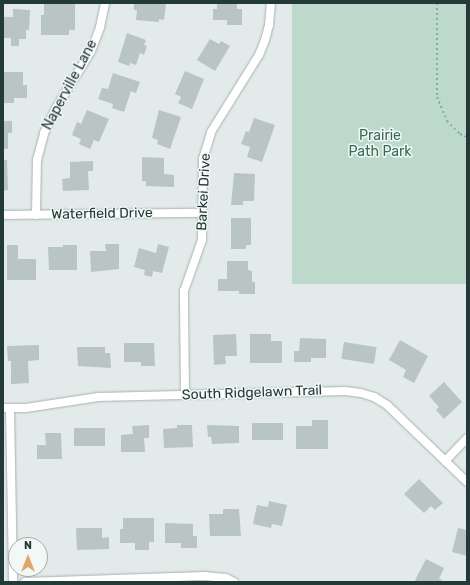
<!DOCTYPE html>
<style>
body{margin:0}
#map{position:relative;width:470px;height:585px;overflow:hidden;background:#e2ebe9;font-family:Rubik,sans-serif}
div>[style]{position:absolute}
.green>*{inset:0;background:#bdd9cc;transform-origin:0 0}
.building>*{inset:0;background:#b8c5c3;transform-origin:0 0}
.path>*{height:2px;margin-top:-1px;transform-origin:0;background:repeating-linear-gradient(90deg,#86aba8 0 2px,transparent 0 5px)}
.roads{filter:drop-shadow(0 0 1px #a5b2b1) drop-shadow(0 0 1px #a5b2b1)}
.street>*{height:8px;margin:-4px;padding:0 4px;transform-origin:4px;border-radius:4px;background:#fff}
span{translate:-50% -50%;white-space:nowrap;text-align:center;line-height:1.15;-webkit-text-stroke:3px #f2f8f6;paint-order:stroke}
.street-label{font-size:14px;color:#243a39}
.park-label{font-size:14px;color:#336c57}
.frame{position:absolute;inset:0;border:4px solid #243a39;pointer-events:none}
.north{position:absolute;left:8px;top:537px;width:40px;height:40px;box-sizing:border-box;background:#f2f8f6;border:1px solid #a0acaa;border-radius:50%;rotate:0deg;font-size:11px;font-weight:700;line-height:16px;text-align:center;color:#243a39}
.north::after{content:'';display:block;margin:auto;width:14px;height:18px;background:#e2a569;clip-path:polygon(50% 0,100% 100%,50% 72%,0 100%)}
</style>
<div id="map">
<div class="green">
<i style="left:292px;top:3px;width:175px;height:281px"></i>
</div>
<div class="building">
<i style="clip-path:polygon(134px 3px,166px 3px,164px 20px,159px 19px,159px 22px,136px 20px,137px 10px,134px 10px)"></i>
<i style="clip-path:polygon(217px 3px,237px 3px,237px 9px,242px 9px,242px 25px,227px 25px,227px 20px,213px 20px,213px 9px,217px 9px)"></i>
<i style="clip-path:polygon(44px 4px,75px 4px,75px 30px,69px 30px,69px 35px,41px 35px,41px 15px,44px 15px)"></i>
<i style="clip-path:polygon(13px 9px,30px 10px,29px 30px,26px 30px,26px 39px,19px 39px,19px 46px,11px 46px,11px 38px,3px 38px,3px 17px,13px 17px)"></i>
<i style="clip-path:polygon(127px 33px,146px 40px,144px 45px,147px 46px,144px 55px,140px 53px,136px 65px,130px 63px,129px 66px,118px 62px)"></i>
<i style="clip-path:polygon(210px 39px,219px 44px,221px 41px,230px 46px,215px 71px,197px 60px)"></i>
<i style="clip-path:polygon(185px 71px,204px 79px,192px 109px,178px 103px,181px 97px,175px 94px)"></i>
<i style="clip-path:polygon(3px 72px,23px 72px,23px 85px,27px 85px,27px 98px,14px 98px,14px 103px,3px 103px)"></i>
<i style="clip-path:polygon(113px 73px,140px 82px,136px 93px,131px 91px,124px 112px,112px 108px,113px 104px,98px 99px,102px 88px,108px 89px)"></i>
<i style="clip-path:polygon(87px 110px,109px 119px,99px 142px,94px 140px,90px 149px,79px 144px,81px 139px,72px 135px,77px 122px,81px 124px)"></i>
<i style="clip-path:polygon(159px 110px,181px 117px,170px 149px,157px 144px,158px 140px,152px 138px)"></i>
<i style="clip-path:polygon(254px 118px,275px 125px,262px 162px,247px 157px,250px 147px,241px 144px,246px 131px,249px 132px)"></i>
<i style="clip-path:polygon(3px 121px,12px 121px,12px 133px,8px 133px,8px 149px,3px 149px)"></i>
<i style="clip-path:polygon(142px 157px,164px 158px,164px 174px,174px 175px,174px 187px,146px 186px,146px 181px,142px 181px)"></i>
<i style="clip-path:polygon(3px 160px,7px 160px,8px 190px,3px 191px)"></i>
<i style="clip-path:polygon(93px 161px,93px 171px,88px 171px,89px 190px,63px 191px,62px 179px,70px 178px,70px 162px)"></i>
<i style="clip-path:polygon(234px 173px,255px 174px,254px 201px,243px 201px,243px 205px,231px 205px)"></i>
<i style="clip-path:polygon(231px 218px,251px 218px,251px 245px,246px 245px,246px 249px,231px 249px)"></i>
<i style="clip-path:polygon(105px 244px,119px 244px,119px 269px,91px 272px,90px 251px,106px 251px)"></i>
<i style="clip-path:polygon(158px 244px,169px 247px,162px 273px,153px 271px,152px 277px,144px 275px,145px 270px,134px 267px,139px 248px,156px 253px)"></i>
<i style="clip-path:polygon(7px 245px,18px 245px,18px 259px,36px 259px,36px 280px,7px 280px)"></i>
<i style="clip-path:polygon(63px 245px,77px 245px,77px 270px,49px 270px,48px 247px,63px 247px)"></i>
<i style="clip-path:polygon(227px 261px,248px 261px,248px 270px,252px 271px,252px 282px,255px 282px,255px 294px,239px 294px,239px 291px,218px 291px,218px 279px,227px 279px)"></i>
<i style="clip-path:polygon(236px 334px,237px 356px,225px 356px,226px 364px,214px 365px,213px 335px)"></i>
<i style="clip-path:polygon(250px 334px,271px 334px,271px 341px,282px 341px,282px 363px,250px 363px)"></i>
<i style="clip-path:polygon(300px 338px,326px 339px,326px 358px,311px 358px,311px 362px,294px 362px,294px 351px,299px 351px)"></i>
<i style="clip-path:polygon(400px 340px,428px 356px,414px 383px,403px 377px,406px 370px,389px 360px)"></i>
<i style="left:344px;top:342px;width:33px;height:17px;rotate:9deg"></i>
<i style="clip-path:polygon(124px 343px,154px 343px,155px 366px,141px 366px,141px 362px,124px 362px)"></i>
<i style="clip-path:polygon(39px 345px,39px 360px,28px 361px,29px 383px,11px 384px,11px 361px,8px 361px,7px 346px)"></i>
<i style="clip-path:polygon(77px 347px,105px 347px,105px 353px,110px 353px,111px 368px,78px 366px)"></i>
<i style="clip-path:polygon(444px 382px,462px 402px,444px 419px,436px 410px,439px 407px,429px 396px)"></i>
<i style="clip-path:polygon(312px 420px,328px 420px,328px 449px,296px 449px,296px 426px,312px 426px)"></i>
<i style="left:252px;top:423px;width:31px;height:17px"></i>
<i style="clip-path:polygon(149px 425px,149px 438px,144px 438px,145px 452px,121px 452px,121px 435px,133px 434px,132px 426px)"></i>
<i style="clip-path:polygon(177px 425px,192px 425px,193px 447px,164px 448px,163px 429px,177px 428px)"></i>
<i style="clip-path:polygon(207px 425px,239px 426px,239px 443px,212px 444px,211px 437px,208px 437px)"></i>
<i style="left:74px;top:428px;width:31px;height:18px"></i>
<i style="clip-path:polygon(45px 433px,61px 433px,62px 459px,37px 459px,37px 445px,46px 445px)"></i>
<i style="clip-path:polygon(419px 479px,443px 503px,435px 510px,431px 506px,424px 513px,404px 494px)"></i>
<i style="clip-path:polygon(269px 501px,287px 505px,282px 526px,272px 524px,271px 528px,253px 524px,257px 505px,268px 507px)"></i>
<i style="clip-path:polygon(223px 509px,239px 509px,241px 536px,210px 536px,209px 514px,223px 514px)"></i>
<i style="clip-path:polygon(123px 518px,154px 518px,154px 542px,149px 542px,149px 550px,135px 550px,135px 543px,120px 543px,120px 529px,123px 529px)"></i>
<i style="clip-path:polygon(165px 523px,193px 524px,193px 536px,197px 536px,197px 548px,181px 548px,181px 543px,165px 543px)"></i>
<i style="clip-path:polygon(76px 528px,102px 528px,102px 538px,109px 537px,109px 549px,77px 550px)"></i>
<i style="clip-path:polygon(458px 528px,467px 530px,467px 556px,452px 552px)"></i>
<i style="clip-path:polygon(426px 559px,444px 568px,439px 579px,442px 580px,441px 582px,418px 582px,415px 580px)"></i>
</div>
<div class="path">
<i style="left:437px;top:3px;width:94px;rotate:90deg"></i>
<i style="left:437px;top:97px;width:26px;rotate:67deg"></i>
<i style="left:447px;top:121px;width:18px;rotate:45deg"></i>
<i style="left:460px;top:134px;width:8px;rotate:23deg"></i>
</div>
<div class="roads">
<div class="street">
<i style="left:3px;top:215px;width:199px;rotate:-0.6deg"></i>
<i style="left:36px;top:215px;width:55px;rotate:-89deg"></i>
<i style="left:37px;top:160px;width:28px;rotate:-75deg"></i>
<i style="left:44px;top:133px;width:28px;rotate:-64deg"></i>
<i style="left:56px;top:108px;width:67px;rotate:-58.4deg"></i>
<i style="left:91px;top:51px;width:26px;rotate:-69deg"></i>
<i style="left:100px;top:27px;width:25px;rotate:-78deg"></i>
<i style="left:185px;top:395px;width:104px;rotate:-90.6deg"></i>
<i style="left:184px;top:291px;width:54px;rotate:-70.6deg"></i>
<i style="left:202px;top:240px;width:81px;rotate:-89.3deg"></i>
<i style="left:203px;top:159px;width:28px;rotate:-73deg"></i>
<i style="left:211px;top:132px;width:91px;rotate:-58.1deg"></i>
<i style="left:259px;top:55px;width:16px;rotate:-68deg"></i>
<i style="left:265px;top:40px;width:16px;rotate:-75deg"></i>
<i style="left:269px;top:25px;width:22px;rotate:-85deg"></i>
<i style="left:3px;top:408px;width:23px"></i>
<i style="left:26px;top:408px;width:73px;rotate:-8.7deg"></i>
<i style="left:98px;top:397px;width:247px;rotate:-1.4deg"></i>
<i style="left:345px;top:391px;width:16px;rotate:7deg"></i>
<i style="left:361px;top:393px;width:14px;rotate:17deg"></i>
<i style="left:374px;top:397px;width:15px;rotate:32deg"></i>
<i style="left:387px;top:405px;width:111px;rotate:43.9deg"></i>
<i style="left:10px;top:408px;width:174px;rotate:89deg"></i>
<i style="left:445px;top:461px;width:32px;rotate:-46deg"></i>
<i style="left:25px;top:582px;width:179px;rotate:-1.9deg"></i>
<i style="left:204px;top:576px;width:22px;rotate:5deg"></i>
<i style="left:226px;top:578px;width:9px;rotate:27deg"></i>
</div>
</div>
<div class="street-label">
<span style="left:70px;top:85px;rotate:-62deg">Naperville Lane</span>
<span style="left:204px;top:192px;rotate:-87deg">Barkei Drive</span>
<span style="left:102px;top:214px;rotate:-1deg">Waterfield Drive</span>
<span style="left:252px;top:393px;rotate:-2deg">South Ridgelawn Trail</span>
</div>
<div class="park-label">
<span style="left:380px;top:144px">Prairie<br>Path Park</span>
</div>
<div class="frame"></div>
<div class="north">N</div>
</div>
